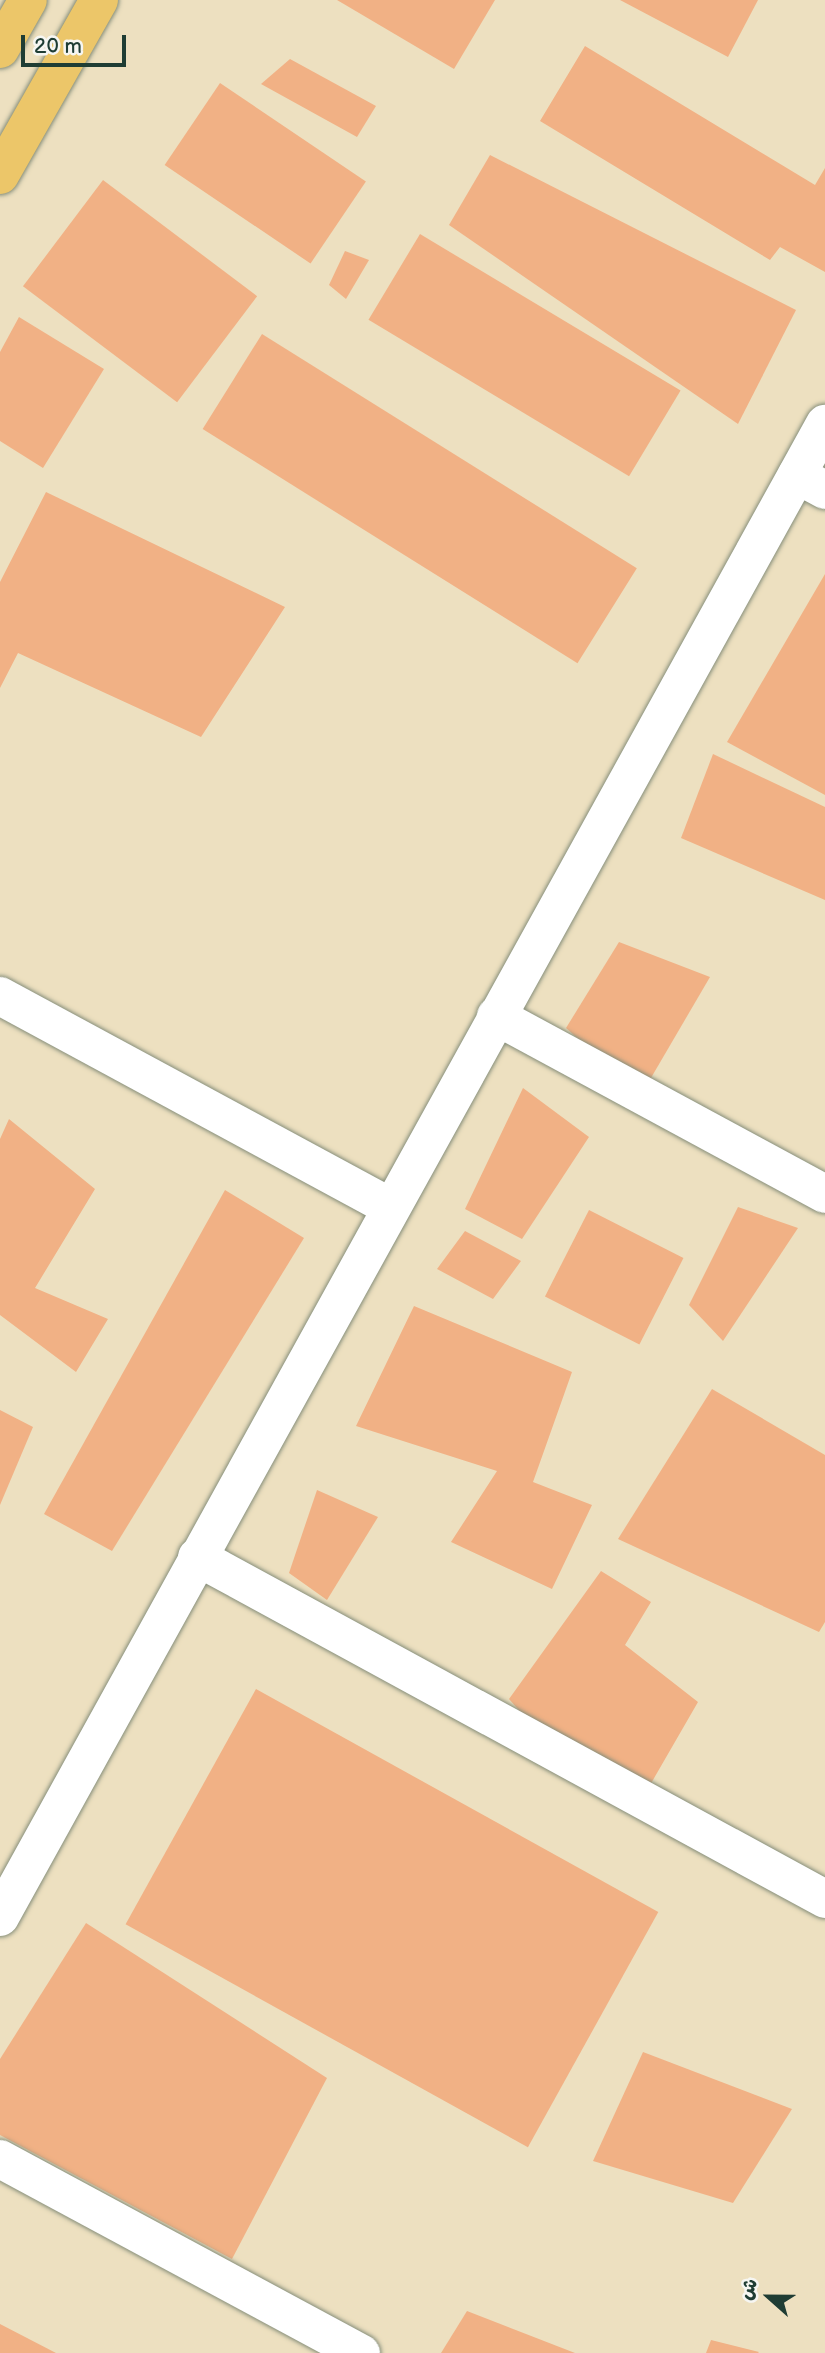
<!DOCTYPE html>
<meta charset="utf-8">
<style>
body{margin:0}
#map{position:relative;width:825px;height:2353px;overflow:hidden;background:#ede0c0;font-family:"Balsamiq Sans","Playpen Sans Arabic",sans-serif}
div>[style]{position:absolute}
.building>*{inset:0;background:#f1b185;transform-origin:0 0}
.roads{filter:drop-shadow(0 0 2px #868e7a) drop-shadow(0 0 2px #868e7a)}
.minor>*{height:38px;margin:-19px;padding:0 19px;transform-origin:19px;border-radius:19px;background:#fff}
.highway>*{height:38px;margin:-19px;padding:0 19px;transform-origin:19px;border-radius:19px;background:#ecc669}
span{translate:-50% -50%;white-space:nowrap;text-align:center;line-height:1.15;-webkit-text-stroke:5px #f6f6f2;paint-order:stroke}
.north{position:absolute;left:734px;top:2262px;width:70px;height:70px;-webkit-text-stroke:5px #f6f6f2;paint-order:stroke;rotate:291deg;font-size:19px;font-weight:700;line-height:28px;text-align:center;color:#1f3d34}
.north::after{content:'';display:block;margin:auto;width:24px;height:32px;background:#1f3d34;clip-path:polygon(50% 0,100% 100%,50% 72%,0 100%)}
.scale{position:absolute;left:21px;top:35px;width:105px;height:32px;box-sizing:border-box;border:4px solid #1f3d34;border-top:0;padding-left:9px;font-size:21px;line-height:24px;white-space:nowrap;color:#1f3d34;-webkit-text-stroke:5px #f6f6f2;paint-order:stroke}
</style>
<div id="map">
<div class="building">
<i style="clip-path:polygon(337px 0,495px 0,454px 69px)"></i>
<i style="clip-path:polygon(620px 0,758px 0,728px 57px)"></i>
<i style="clip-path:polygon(585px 46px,815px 185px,825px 168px,825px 272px,780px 247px,770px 260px,540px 121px)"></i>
<i style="clip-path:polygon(290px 59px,376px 106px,357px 137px,261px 84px)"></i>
<i style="left:220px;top:83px;width:176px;height:99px;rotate:34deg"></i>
<i style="clip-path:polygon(490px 155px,796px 310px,738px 424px,449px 225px)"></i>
<i style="left:103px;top:180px;width:193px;height:133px;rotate:37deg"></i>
<i style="left:420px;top:234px;width:304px;height:100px;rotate:31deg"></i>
<i style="clip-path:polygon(345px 251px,369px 260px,346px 299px,329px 285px)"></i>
<i style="clip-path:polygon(19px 317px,104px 369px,43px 468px,0 441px,0 352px)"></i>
<i style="left:262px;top:334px;width:442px;height:112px;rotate:32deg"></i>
<i style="clip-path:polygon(46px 492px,285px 607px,201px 737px,18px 653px,0 688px,0 582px)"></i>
<i style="clip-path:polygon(825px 574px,825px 795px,727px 742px)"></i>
<i style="clip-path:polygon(713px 754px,825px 807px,825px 900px,681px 838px)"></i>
<i style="clip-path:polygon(619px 942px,710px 977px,641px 1095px,566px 1028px)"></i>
<i style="clip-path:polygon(523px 1088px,589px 1137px,522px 1239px,465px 1209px)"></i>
<i style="clip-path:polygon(9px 1119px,95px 1189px,35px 1288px,108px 1319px,76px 1372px,0 1315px,0 1139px)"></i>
<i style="clip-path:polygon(225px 1190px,304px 1238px,112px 1551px,44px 1514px)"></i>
<i style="clip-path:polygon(738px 1207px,798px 1228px,723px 1341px,689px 1305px)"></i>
<i style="left:589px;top:1210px;width:106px;height:97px;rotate:27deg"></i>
<i style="clip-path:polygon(465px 1231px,521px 1261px,493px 1299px,437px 1269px)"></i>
<i style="clip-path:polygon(414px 1306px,572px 1372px,533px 1482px,592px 1505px,552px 1589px,451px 1542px,497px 1471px,356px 1426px)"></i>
<i style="clip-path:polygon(712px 1389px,825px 1455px,825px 1622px,819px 1632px,618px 1539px)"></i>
<i style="clip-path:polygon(0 1410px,33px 1427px,0 1505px)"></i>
<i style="clip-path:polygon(317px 1490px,378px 1517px,327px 1600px,289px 1573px)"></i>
<i style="clip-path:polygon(601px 1571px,651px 1602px,625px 1645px,698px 1702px,642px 1799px,558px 1754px,509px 1699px)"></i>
<i style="left:256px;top:1689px;width:460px;height:269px;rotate:29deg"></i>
<i style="clip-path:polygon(86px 1923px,327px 2078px,232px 2259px,0 2135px,0 2059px)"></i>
<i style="clip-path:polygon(643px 2052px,792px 2109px,733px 2203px,593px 2161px)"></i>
<i style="clip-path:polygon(467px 2311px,575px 2353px,441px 2353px)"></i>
<i style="clip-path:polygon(0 2324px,56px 2353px,0 2353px)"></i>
<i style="clip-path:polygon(711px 2340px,759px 2352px,758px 2353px,706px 2353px)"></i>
</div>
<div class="roads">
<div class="minor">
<i style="left:797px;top:475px;width:32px;rotate:28deg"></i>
<i style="left:0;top:996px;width:442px;rotate:28.4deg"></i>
<i style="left:496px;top:1016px;width:374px;rotate:28.4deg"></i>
<i style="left:197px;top:1557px;width:715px;rotate:28.57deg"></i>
<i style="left:0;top:1917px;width:1706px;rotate:-61.08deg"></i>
<i style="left:0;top:2159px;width:410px;rotate:28.3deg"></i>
</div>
<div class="highway">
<i style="left:0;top:49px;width:56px;rotate:-60.3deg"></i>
<i style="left:0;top:175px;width:201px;rotate:-60.5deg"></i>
</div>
</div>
<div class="north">ش</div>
<div class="scale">20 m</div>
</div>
